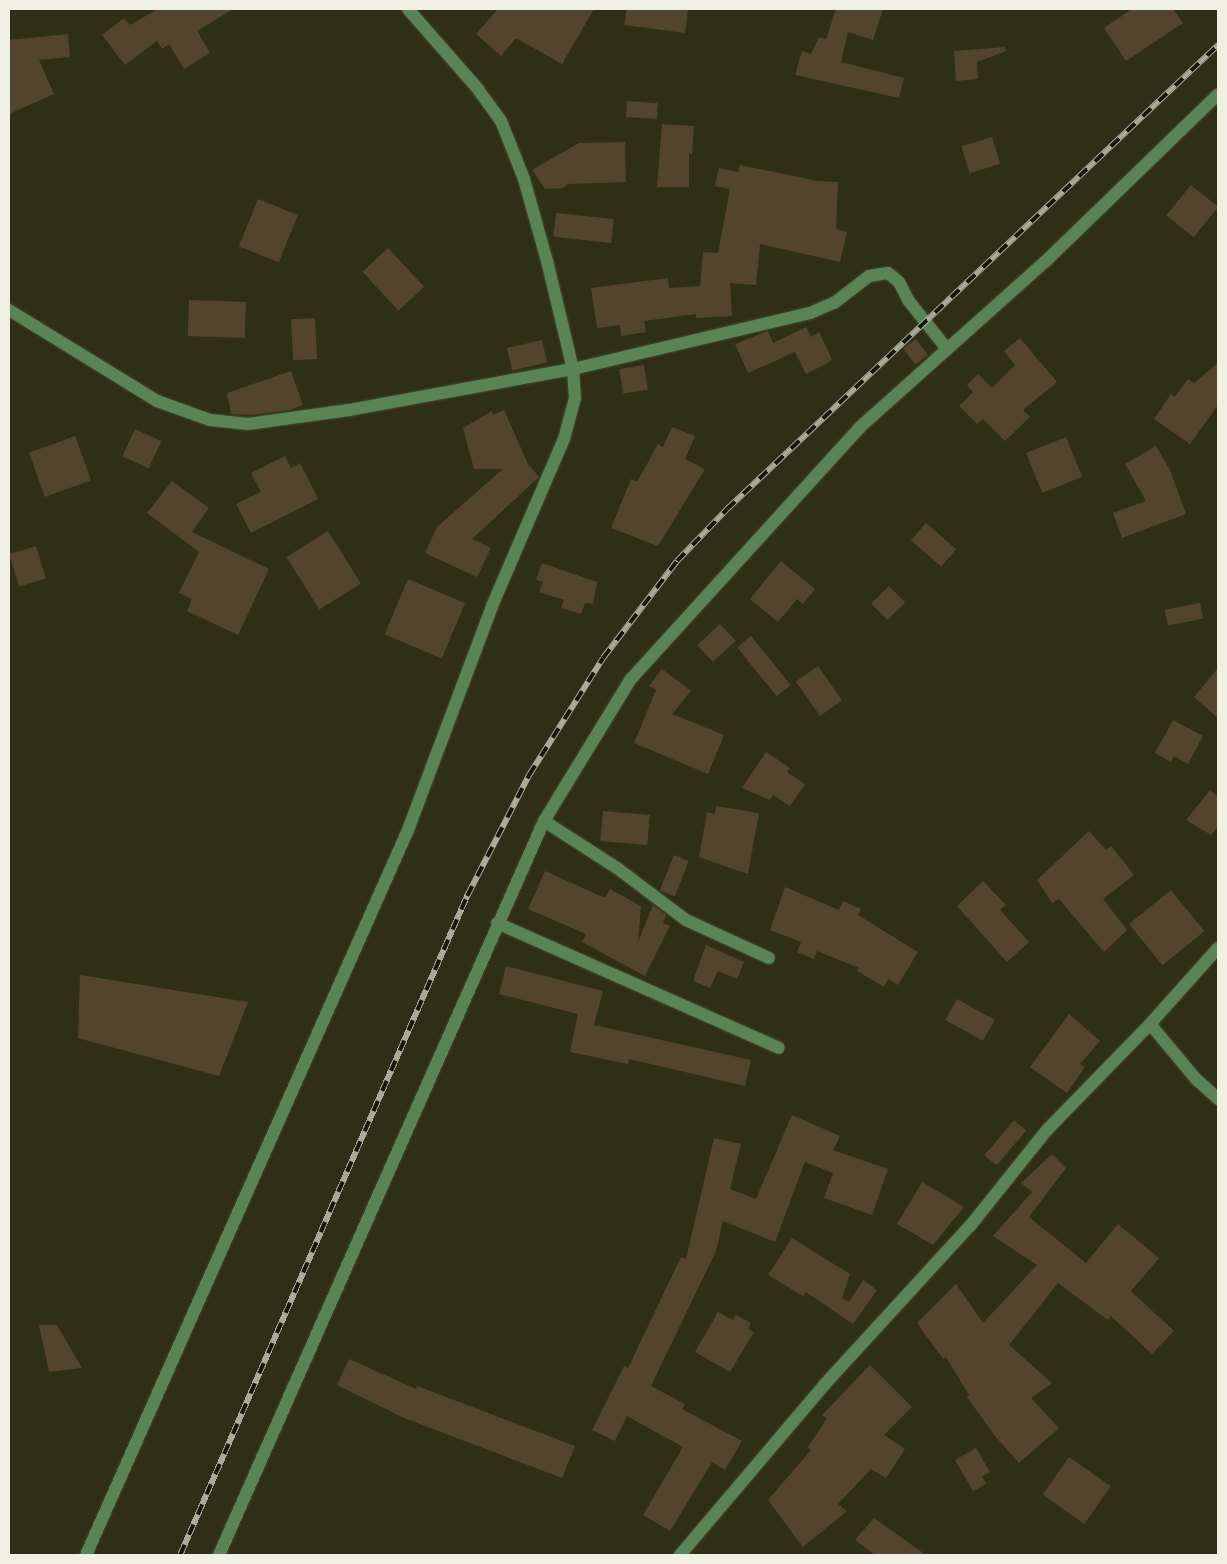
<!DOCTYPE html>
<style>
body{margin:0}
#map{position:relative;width:1227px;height:1564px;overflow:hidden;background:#2f2f17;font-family:"Roboto Condensed",sans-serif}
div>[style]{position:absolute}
.building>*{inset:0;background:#53442e;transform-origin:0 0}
.roads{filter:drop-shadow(0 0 1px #4a4a33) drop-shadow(0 0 1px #4a4a33)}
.minor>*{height:12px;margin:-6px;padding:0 6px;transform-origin:6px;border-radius:6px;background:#588457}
.rail>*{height:5.5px;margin-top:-2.75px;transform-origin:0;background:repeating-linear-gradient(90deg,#16170c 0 11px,#a9aa98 0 22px);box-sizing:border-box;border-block:1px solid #a9aa98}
span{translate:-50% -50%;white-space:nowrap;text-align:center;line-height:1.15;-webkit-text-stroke:4px #16170c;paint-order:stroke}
.frame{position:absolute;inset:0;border:10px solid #eff0e1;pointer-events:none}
</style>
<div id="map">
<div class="building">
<i style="clip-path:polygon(158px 9px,233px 9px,197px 31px,210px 53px,184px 69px,169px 44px,162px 49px,157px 41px,125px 65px,102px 35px,124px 18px,130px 25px)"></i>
<i style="clip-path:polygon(498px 9px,594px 9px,562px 64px,516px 38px,501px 56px,476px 34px)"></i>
<i style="clip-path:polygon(627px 9px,688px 9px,685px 33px,624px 25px)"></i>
<i style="clip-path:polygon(836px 9px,883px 9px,873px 40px,848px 32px,841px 62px,904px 78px,899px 98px,795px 75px,802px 51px,811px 54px,819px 37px,826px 39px)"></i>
<i style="clip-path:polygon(1132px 9px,1173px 9px,1183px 23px,1126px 61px,1104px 28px)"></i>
<i style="clip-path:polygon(68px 34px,70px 57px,39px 60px,54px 94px,9px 114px,9px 40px)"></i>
<i style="clip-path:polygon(1005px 47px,1006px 51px,977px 62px,978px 79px,956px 81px,954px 51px)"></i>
<i style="left:627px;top:101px;width:31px;height:16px;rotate:4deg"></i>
<i style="clip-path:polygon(662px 124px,694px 126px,692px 154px,689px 154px,689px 187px,657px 187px)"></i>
<i style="left:992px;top:137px;width:28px;height:32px;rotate:73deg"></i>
<i style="clip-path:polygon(625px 142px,626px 182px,568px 184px,563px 188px,545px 189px,532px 170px,579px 143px)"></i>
<i style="clip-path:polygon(740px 165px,817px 181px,838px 182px,836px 229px,847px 232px,840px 262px,760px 244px,756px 285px,730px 283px,732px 316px,696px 318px,696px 314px,644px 321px,646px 332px,621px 336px,620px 325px,597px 328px,591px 288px,668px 278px,669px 288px,700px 286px,703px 252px,718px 253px,730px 189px,715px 186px,719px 168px,738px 172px)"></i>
<i style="left:1191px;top:185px;width:35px;height:39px;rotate:39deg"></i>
<i style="left:258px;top:199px;width:43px;height:51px;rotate:22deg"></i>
<i style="left:556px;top:213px;width:58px;height:24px;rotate:6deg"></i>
<i style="left:388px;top:248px;width:53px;height:35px;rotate:47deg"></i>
<i style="left:189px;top:300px;width:57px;height:36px;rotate:2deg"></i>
<i style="left:315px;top:318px;width:41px;height:24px;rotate:87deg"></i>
<i style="clip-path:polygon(806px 327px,811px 337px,819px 332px,832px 359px,826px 364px,806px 374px,795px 352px,748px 373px,735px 344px,768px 331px,773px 343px)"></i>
<i style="clip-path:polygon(1020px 338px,1057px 382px,1023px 410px,1030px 417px,1005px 441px,983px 419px,977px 424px,959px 406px,973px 392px,967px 385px,978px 374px,992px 388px,1015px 365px,1004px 351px)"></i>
<i style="left:916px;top:339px;width:20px;height:16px;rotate:53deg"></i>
<i style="left:542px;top:340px;width:23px;height:36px;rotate:77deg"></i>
<i style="clip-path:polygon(1218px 363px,1218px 405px,1190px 444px,1154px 419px,1171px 394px,1175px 397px,1188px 379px,1194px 383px)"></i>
<i style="left:644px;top:365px;width:25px;height:25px;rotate:81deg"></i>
<i style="clip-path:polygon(291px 371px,303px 405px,290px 410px,252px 415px,231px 414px,227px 393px)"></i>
<i style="clip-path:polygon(504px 410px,528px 464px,539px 477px,472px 539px,491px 548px,477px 577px,425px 553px,437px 527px,503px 469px,474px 469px,463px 428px,492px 411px,493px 415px)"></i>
<i style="clip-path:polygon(672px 427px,695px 436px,685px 459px,705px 469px,658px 546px,611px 528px,631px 479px,637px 482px,658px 444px,663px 447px)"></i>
<i style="left:135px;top:429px;width:29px;height:30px;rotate:25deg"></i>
<i style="left:75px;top:436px;width:47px;height:49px;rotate:70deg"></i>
<i style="left:1066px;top:437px;width:43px;height:43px;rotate:68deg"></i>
<i style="clip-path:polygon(1156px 446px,1170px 470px,1186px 514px,1122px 538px,1113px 513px,1146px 501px,1125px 464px)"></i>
<i style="clip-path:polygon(285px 456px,291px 468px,300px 463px,318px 499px,251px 533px,236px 504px,261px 492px,251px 473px)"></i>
<i style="clip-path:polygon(172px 481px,209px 508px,192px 532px,269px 569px,238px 635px,187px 611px,192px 599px,179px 593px,199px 552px,147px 513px)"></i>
<i style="left:926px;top:523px;width:40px;height:23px;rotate:41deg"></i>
<i style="left:328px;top:531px;width:62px;height:49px;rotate:58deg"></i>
<i style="left:36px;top:546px;width:34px;height:28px;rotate:73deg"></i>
<i style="clip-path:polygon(781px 561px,815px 589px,803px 604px,797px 599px,778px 622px,750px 599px)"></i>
<i style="clip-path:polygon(542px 563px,597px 582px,593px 604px,585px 603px,581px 614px,561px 608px,564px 600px,539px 592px,543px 582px,536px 580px)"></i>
<i style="left:408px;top:579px;width:62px;height:60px;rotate:23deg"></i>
<i style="left:889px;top:586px;width:23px;height:25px;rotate:45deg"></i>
<i style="left:1200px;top:603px;width:16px;height:36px;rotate:79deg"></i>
<i style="left:720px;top:624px;width:23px;height:31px;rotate:47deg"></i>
<i style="left:751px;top:636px;width:63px;height:18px;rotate:51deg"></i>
<i style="left:818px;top:666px;width:42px;height:27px;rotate:55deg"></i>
<i style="clip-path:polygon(1218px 668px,1218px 718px,1194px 697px)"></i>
<i style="clip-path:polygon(662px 669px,691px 691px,672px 714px,724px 735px,708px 774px,634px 743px,656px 690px,649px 686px)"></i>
<i style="clip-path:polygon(1173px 720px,1203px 736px,1188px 764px,1174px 756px,1171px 762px,1155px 753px)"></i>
<i style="clip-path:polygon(766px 752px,790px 768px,787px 772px,805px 784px,790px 806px,773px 795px,770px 800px,742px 788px)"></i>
<i style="clip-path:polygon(1210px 790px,1218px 797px,1218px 826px,1211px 835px,1186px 820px)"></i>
<i style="clip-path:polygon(716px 806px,759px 813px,748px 874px,699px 857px,707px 812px,715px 814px)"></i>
<i style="left:603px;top:811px;width:47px;height:30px;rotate:5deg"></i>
<i style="clip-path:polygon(1089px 831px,1106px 850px,1111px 846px,1134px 875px,1103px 899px,1127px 930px,1104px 952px,1059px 899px,1052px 903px,1037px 880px)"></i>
<i style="left:674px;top:855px;width:16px;height:38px;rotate:22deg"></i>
<i style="clip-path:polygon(545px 871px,605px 898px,610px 889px,641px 906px,638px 942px,653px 905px,666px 915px,663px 923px,670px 926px,645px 976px,582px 942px,586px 934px,528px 909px)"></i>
<i style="clip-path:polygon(983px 881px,1006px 905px,1000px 910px,1029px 942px,1007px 962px,957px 906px)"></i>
<i style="clip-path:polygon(785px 887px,839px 910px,843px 901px,861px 909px,858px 915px,918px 952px,898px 985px,888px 979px,884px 987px,857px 971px,859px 968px,817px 951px,814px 959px,797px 952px,801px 942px,770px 930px)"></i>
<i style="left:1171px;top:890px;width:53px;height:54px;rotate:51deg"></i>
<i style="clip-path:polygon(706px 945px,744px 962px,737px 979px,718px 971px,710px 988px,693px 981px)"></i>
<i style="clip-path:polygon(506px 966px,603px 991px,594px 1025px,751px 1060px,745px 1086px,629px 1059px,628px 1064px,570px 1052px,578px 1014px,499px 994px)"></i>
<i style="clip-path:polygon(80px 975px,248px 1002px,219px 1076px,78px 1038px)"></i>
<i style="left:957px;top:999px;width:43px;height:24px;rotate:29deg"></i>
<i style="clip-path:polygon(1069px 1014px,1100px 1041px,1080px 1064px,1085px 1067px,1067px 1093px,1030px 1067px)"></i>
<i style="clip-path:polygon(792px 1115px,840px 1136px,833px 1150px,888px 1169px,872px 1215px,824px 1198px,833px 1173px,805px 1162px,775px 1242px,723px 1221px,716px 1251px,651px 1386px,685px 1404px,682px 1409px,742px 1441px,725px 1470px,712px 1462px,670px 1531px,643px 1515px,683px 1447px,627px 1416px,615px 1441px,592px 1430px,624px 1366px,628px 1368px,681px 1257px,686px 1259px,714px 1138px,741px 1144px,730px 1189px,756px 1199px)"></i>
<i style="left:1014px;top:1120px;width:16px;height:46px;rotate:40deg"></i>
<i style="clip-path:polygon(1052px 1154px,1066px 1168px,1029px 1217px,1086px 1263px,1118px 1224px,1159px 1258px,1131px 1291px,1174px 1331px,1152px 1354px,1111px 1316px,1108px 1320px,1058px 1283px,1009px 1345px,1052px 1383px,1031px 1398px,1059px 1428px,1019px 1463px,995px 1436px,967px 1397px,969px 1395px,946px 1357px,943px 1359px,917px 1323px,956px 1284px,983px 1323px,1037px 1265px,993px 1236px,1032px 1192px,1021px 1183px)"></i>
<i style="clip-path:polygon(922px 1182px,964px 1207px,933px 1245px,897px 1224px)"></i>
<i style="clip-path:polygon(792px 1238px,850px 1274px,842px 1298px,849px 1302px,863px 1280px,877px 1290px,853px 1324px,806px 1292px,803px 1296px,768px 1275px)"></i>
<i style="clip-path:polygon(718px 1312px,733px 1320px,736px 1315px,751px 1323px,748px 1329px,754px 1332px,730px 1372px,695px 1352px)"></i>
<i style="clip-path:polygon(39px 1325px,57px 1325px,82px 1368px,49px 1372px)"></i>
<i style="clip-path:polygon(349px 1359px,416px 1389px,417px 1386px,575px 1446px,562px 1478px,404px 1418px,337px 1385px)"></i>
<i style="clip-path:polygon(870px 1365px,912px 1407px,884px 1435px,905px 1449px,886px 1478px,871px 1469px,838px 1504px,847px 1511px,803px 1547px,768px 1500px,811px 1450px,808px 1447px,827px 1418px,822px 1415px)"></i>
<i style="clip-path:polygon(976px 1448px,990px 1472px,982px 1476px,986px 1484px,973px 1491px,955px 1460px)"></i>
<i style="left:1069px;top:1457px;width:51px;height:46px;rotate:35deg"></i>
<i style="clip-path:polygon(874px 1518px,926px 1555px,875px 1555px,855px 1540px)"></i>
</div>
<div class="roads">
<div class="minor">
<i style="left:9px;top:310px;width:174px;rotate:31.6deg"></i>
<i style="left:157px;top:401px;width:56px;rotate:19.7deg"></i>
<i style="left:210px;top:420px;width:38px;rotate:6deg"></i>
<i style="left:248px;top:424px;width:102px;rotate:-7.9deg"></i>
<i style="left:349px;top:410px;width:228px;rotate:-10.4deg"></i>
<i style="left:573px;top:369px;width:244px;rotate:-13.3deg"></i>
<i style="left:810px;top:313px;width:26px;rotate:-23deg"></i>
<i style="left:834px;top:303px;width:44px;rotate:-37.6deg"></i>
<i style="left:869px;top:276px;width:19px;rotate:-9deg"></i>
<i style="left:888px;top:273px;width:14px;rotate:39deg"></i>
<i style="left:899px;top:282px;width:20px;rotate:63deg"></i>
<i style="left:908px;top:300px;width:63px;rotate:51.5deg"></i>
<i style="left:544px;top:821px;width:87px;rotate:32.8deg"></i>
<i style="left:617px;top:868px;width:86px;rotate:37deg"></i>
<i style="left:686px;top:920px;width:91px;rotate:24.6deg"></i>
<i style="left:497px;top:923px;width:308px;rotate:23.9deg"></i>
<i style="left:1150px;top:1024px;width:72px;rotate:50.1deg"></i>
<i style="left:1196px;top:1079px;width:30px;rotate:42deg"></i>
<i style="left:86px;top:1555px;width:793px;rotate:-66.05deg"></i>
<i style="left:408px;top:830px;width:239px;rotate:-69.4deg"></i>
<i style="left:492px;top:606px;width:182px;rotate:-66.7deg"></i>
<i style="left:564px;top:439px;width:42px;rotate:-75deg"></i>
<i style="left:575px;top:398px;width:29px;rotate:-94deg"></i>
<i style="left:573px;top:369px;width:111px;rotate:-103.5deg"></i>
<i style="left:547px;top:261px;width:85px;rotate:-105.7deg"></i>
<i style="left:524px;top:179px;width:62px;rotate:-111.6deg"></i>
<i style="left:501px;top:121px;width:39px;rotate:-126deg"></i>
<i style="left:478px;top:89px;width:106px;rotate:-131.2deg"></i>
<i style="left:219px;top:1555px;width:803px;rotate:-66.12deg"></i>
<i style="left:544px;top:821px;width:165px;rotate:-58.6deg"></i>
<i style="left:630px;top:680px;width:341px;rotate:-47.7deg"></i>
<i style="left:859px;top:428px;width:252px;rotate:-41.8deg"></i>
<i style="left:1047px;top:260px;width:238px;rotate:-44.1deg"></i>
<i style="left:680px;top:1555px;width:224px;rotate:-49.7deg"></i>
<i style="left:825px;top:1384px;width:214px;rotate:-47.5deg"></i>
<i style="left:970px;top:1226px;width:123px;rotate:-51.3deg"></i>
<i style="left:1047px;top:1130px;width:148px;rotate:-45.8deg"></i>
<i style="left:1150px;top:1024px;width:102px;rotate:-48.2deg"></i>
</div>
</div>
<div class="rail">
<i style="left:180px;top:1555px;width:719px;rotate:-66.47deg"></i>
<i style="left:467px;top:896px;width:136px;rotate:-62.9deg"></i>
<i style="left:529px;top:775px;width:138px;rotate:-57.7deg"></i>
<i style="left:603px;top:658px;width:122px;rotate:-52.7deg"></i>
<i style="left:677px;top:561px;width:72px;rotate:-46.1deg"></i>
<i style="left:727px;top:509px;width:676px;rotate:-43.38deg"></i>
</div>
<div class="frame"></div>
</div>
